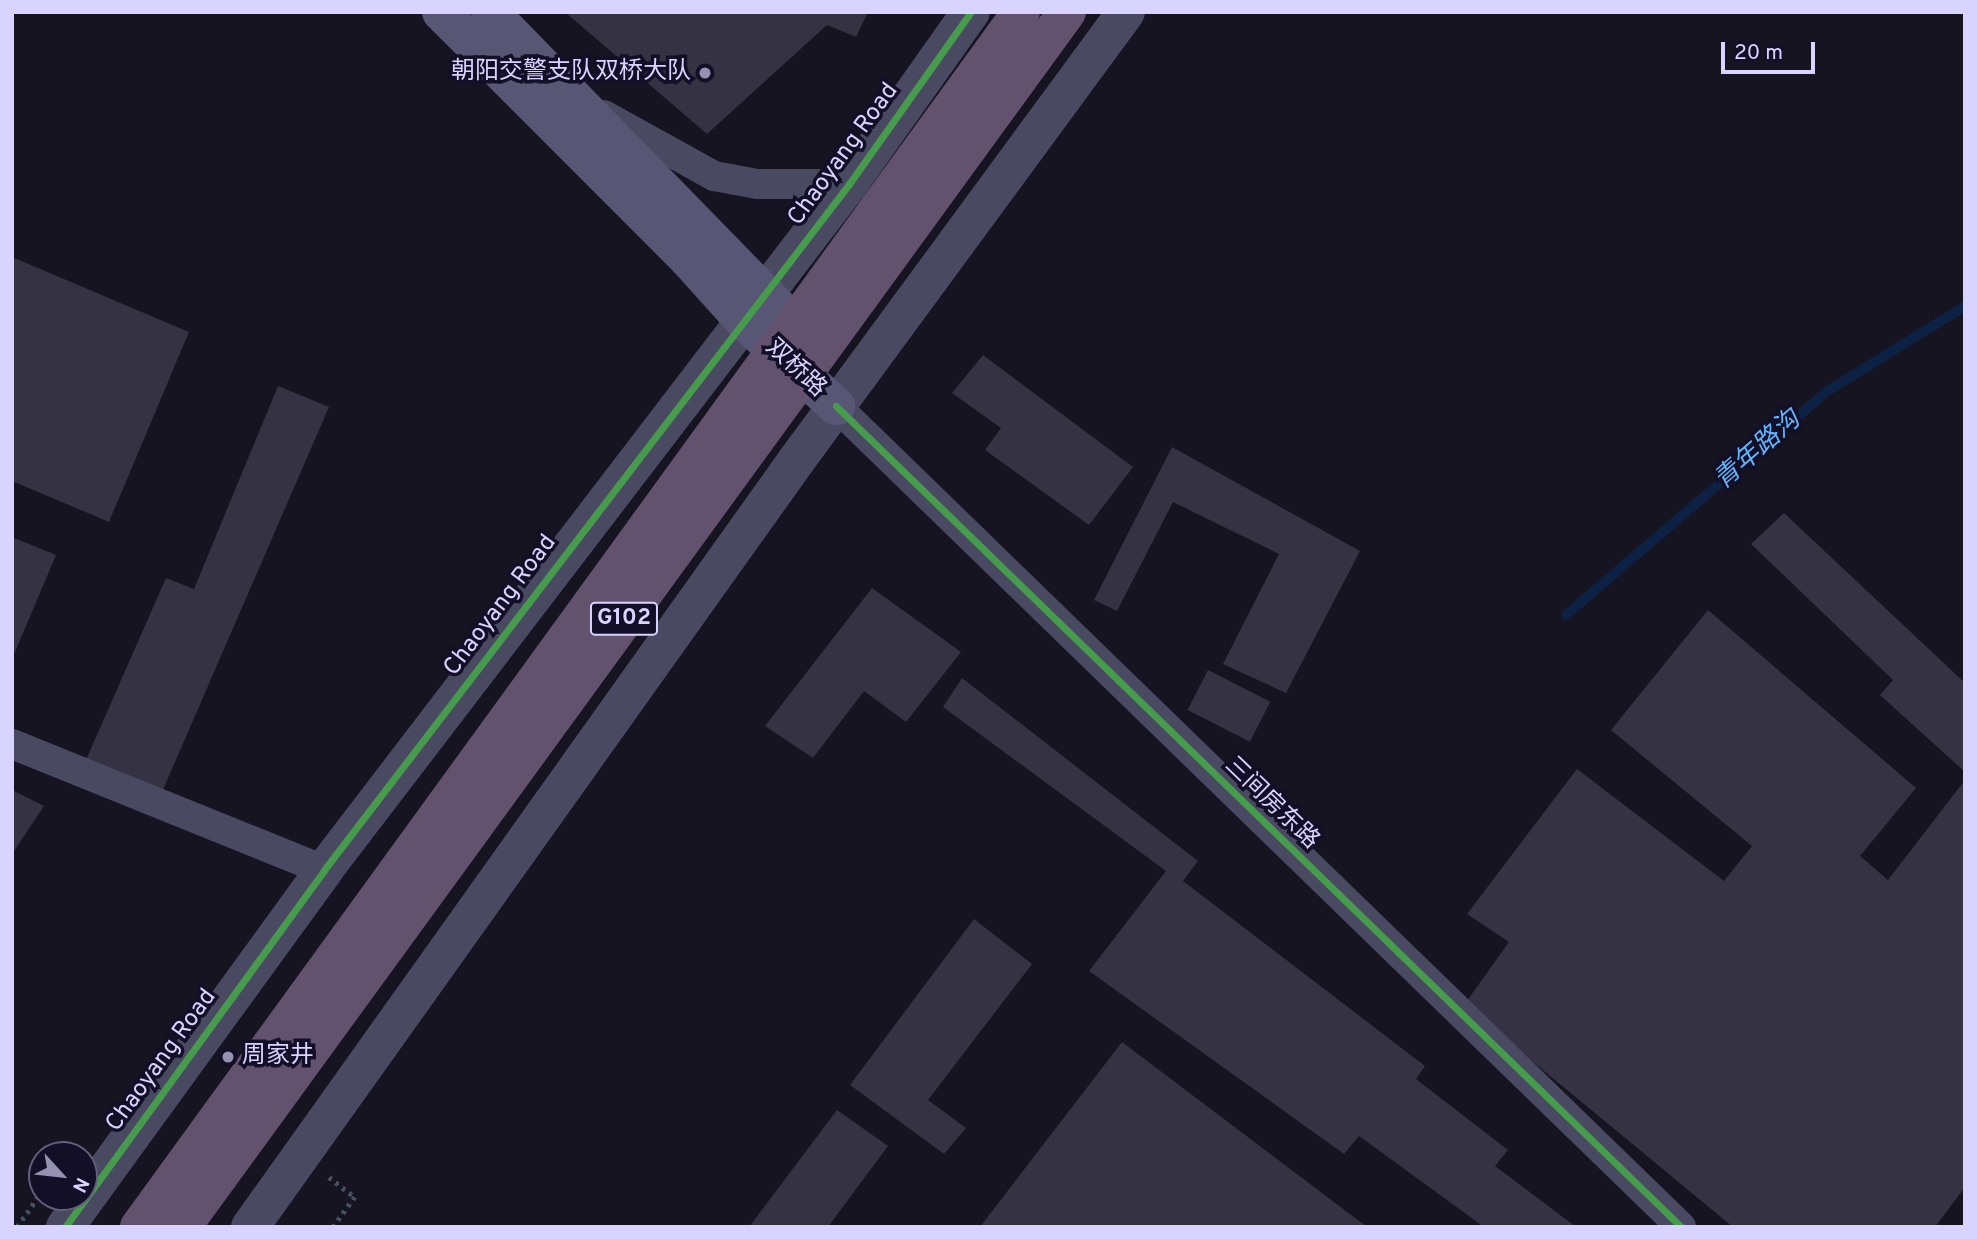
<!DOCTYPE html>
<meta charset="utf-8">
<style>
body{margin:0}
#map{position:relative;width:1977px;height:1239px;overflow:hidden;background:#161421;font-family:Overpass,"Noto Sans SC",sans-serif}
div>[style]{position:absolute}
.stream>*{height:10px;margin:-5px;padding:0 5px;transform-origin:5px;border-radius:5px;background:#0d2144}
.building>*{inset:0;background:#343243;transform-origin:0 0}
.path>*{height:4.5px;margin-top:-2.25px;transform-origin:0;background:repeating-linear-gradient(90deg,#44505f 0 3.5px,transparent 0 8.5px)}
.minor>*{height:30px;margin:-15px;padding:0 15px;transform-origin:15px;border-radius:15px;background:#4a4962}
.tertiary>*{height:38px;margin:-19px;padding:0 19px;transform-origin:19px;border-radius:19px;background:#4a4962}
.secondary>*{height:38px;margin:-19px;padding:0 19px;transform-origin:19px;border-radius:19px;background:#575674}
.trunk>*{height:38px;margin:-19px;padding:0 19px;transform-origin:19px;border-radius:19px;background:#62526e}
.cycleway>*{height:7px;margin:-3.5px;padding:0 3.5px;transform-origin:3.5px;border-radius:3.5px;background:#469c4c}
.dots>*{width:19px;height:19px;translate:-50% -50%;box-sizing:border-box;border:4px solid #130f26;border-radius:50%}
span{translate:-50% -50%;white-space:nowrap;text-align:center;line-height:1.15;-webkit-text-stroke:7px #130f26;paint-order:stroke}
.shield-label span{padding:2px 5px;background:#130f26;border:2px solid;border-radius:5px;-webkit-text-stroke-width:0}
.shield-label{font-size:23px;color:#d9d4ff;font-weight:700}
.poi-label{font-size:24px;color:#d9d4ff}
.right{translate:-100% -50%;text-align:right}
.left{translate:0 -50%;text-align:left}
.street-label{font-size:24px;color:#d9d4ff}
.water-label{font-size:26px;color:#62b6ff;font-style:italic}
.frame{position:absolute;inset:0;border:14px solid #d9d4ff;pointer-events:none}
.north{position:absolute;left:28px;top:1141px;width:70px;height:70px;box-sizing:border-box;background:#130f26;border:2px solid #625e7d;border-radius:50%;rotate:117deg;font-size:19px;font-weight:700;line-height:28px;text-align:center;color:#d9d4ff}
.north::after{content:'';display:block;margin:auto;width:24px;height:32px;background:#9591b1;clip-path:polygon(50% 0,100% 100%,50% 72%,0 100%)}
.scale{position:absolute;left:1721px;top:42px;width:94px;height:32px;box-sizing:border-box;border:4px solid #d9d4ff;border-top:0;padding-left:9px;font-size:21px;line-height:24px;white-space:nowrap;color:#d9d4ff;-webkit-text-stroke:5px #130f26;paint-order:stroke}
</style>
<div id="map">
<div class="stream">
<i style="left:1566px;top:615px;width:343px;rotate:-40.6deg"></i>
<i style="left:1826px;top:392px;width:163px;rotate:-31.7deg"></i>
</div>
<div class="building">
<i style="clip-path:polygon(565px 12px,868px 12px,856px 37px,827px 25px,707px 134px)"></i>
<i style="clip-path:polygon(12px 257px,189px 332px,109px 522px,12px 481px)"></i>
<i style="clip-path:polygon(983px 355px,1133px 467px,1089px 525px,985px 450px,1001px 428px,952px 393px)"></i>
<i style="clip-path:polygon(278px 386px,329px 407px,162px 792px,85px 762px,166px 578px,194px 589px)"></i>
<i style="clip-path:polygon(1172px 447px,1360px 551px,1286px 693px,1223px 664px,1279px 554px,1173px 502px,1117px 611px,1094px 600px)"></i>
<i style="clip-path:polygon(1784px 513px,1965px 683px,1965px 772px,1880px 695px,1893px 680px,1751px 544px)"></i>
<i style="clip-path:polygon(12px 537px,56px 555px,12px 659px)"></i>
<i style="clip-path:polygon(872px 588px,961px 652px,906px 722px,864px 691px,813px 758px,765px 726px)"></i>
<i style="clip-path:polygon(1708px 610px,1916px 788px,1860px 856px,1888px 880px,1965px 780px,1965px 1187px,1935px 1227px,1733px 1227px,1464px 1005px,1509px 942px,1467px 914px,1577px 769px,1724px 881px,1752px 846px,1611px 730px)"></i>
<i style="left:1208px;top:670px;width:70px;height:45px;rotate:27deg"></i>
<i style="clip-path:polygon(962px 678px,1198px 861px,1183px 881px,1425px 1066px,1416px 1079px,1508px 1150px,1495px 1166px,1576px 1227px,1484px 1227px,1359px 1136px,1344px 1154px,1089px 971px,1166px 871px,943px 707px)"></i>
<i style="clip-path:polygon(12px 790px,44px 806px,12px 854px)"></i>
<i style="clip-path:polygon(974px 919px,1032px 964px,928px 1100px,966px 1128px,944px 1154px,850px 1085px)"></i>
<i style="clip-path:polygon(1122px 1042px,1367px 1227px,980px 1227px)"></i>
<i style="clip-path:polygon(837px 1110px,888px 1146px,828px 1227px,749px 1227px)"></i>
</div>
<div class="path">
<i style="left:329px;top:1177px;width:33px;rotate:38deg"></i>
<i style="left:355px;top:1197px;width:37px;rotate:126deg"></i>
<i style="left:17px;top:1227px;width:44px;rotate:-55.2deg"></i>
</div>
<div class="minor">
<i style="left:604px;top:115px;width:126px;rotate:29deg"></i>
<i style="left:714px;top:176px;width:44px;rotate:10.5deg"></i>
<i style="left:757px;top:184px;width:92px"></i>
<i style="left:836px;top:406px;width:1178px;rotate:44.17deg"></i>
<i style="left:12px;top:744px;width:336px;rotate:22deg"></i>
</div>
<div class="tertiary">
<i style="left:65px;top:1227px;width:441px;rotate:-54deg"></i>
<i style="left:324px;top:870px;width:864px;rotate:-52.57deg"></i>
<i style="left:849px;top:184px;width:211px;rotate:-54.7deg"></i>
<i style="left:250px;top:1227px;width:941px;rotate:-54.52deg"></i>
<i style="left:796px;top:461px;width:557px;rotate:-53.69deg"></i>
</div>
<div class="secondary">
<i style="left:441px;top:12px;width:349px;rotate:45deg"></i>
<i style="left:688px;top:259px;width:82px;rotate:48deg"></i>
<i style="left:743px;top:320px;width:127px;rotate:42.8deg"></i>
<i style="left:490px;top:12px;width:470px;rotate:45.7deg"></i>
</div>
<div class="trunk">
<i style="left:139px;top:1227px;width:1501px;rotate:-54.02deg"></i>
<i style="left:182px;top:1227px;width:1503px;rotate:-53.93deg"></i>
</div>
<div class="cycleway">
<i style="left:836px;top:406px;width:1178px;rotate:44.17deg"></i>
<i style="left:65px;top:1227px;width:441px;rotate:-54deg"></i>
<i style="left:324px;top:870px;width:864px;rotate:-52.57deg"></i>
<i style="left:849px;top:184px;width:211px;rotate:-54.7deg"></i>
</div>
<div class="dots">
<i style="left:705px;top:73px;background:#9591b1"></i>
<i style="left:228px;top:1057px;background:#9591b1"></i>
</div>
<div class="shield-label">
<span style="left:624px;top:619px">G102</span>
</div>
<div class="poi-label">
<span class="right" style="left:691px;top:73px">朝阳交警支队双桥大队</span>
<span class="left" style="left:242px;top:1057px">周家井</span>
</div>
<div class="street-label">
<span style="left:844px;top:155px;rotate:-54deg">Chaoyang Road</span>
<span style="left:795px;top:369px;rotate:43deg">双桥路</span>
<span style="left:501px;top:606px;rotate:-53deg">Chaoyang Road</span>
<span style="left:1271px;top:804px;rotate:44deg">三间房东路</span>
<span style="left:162px;top:1061px;rotate:-54deg">Chaoyang Road</span>
</div>
<div class="water-label">
<span style="left:1758px;top:451px;rotate:-41deg">青年路沟</span>
</div>
<div class="frame"></div>
<div class="north">N</div>
<div class="scale">20 m</div>
</div>
